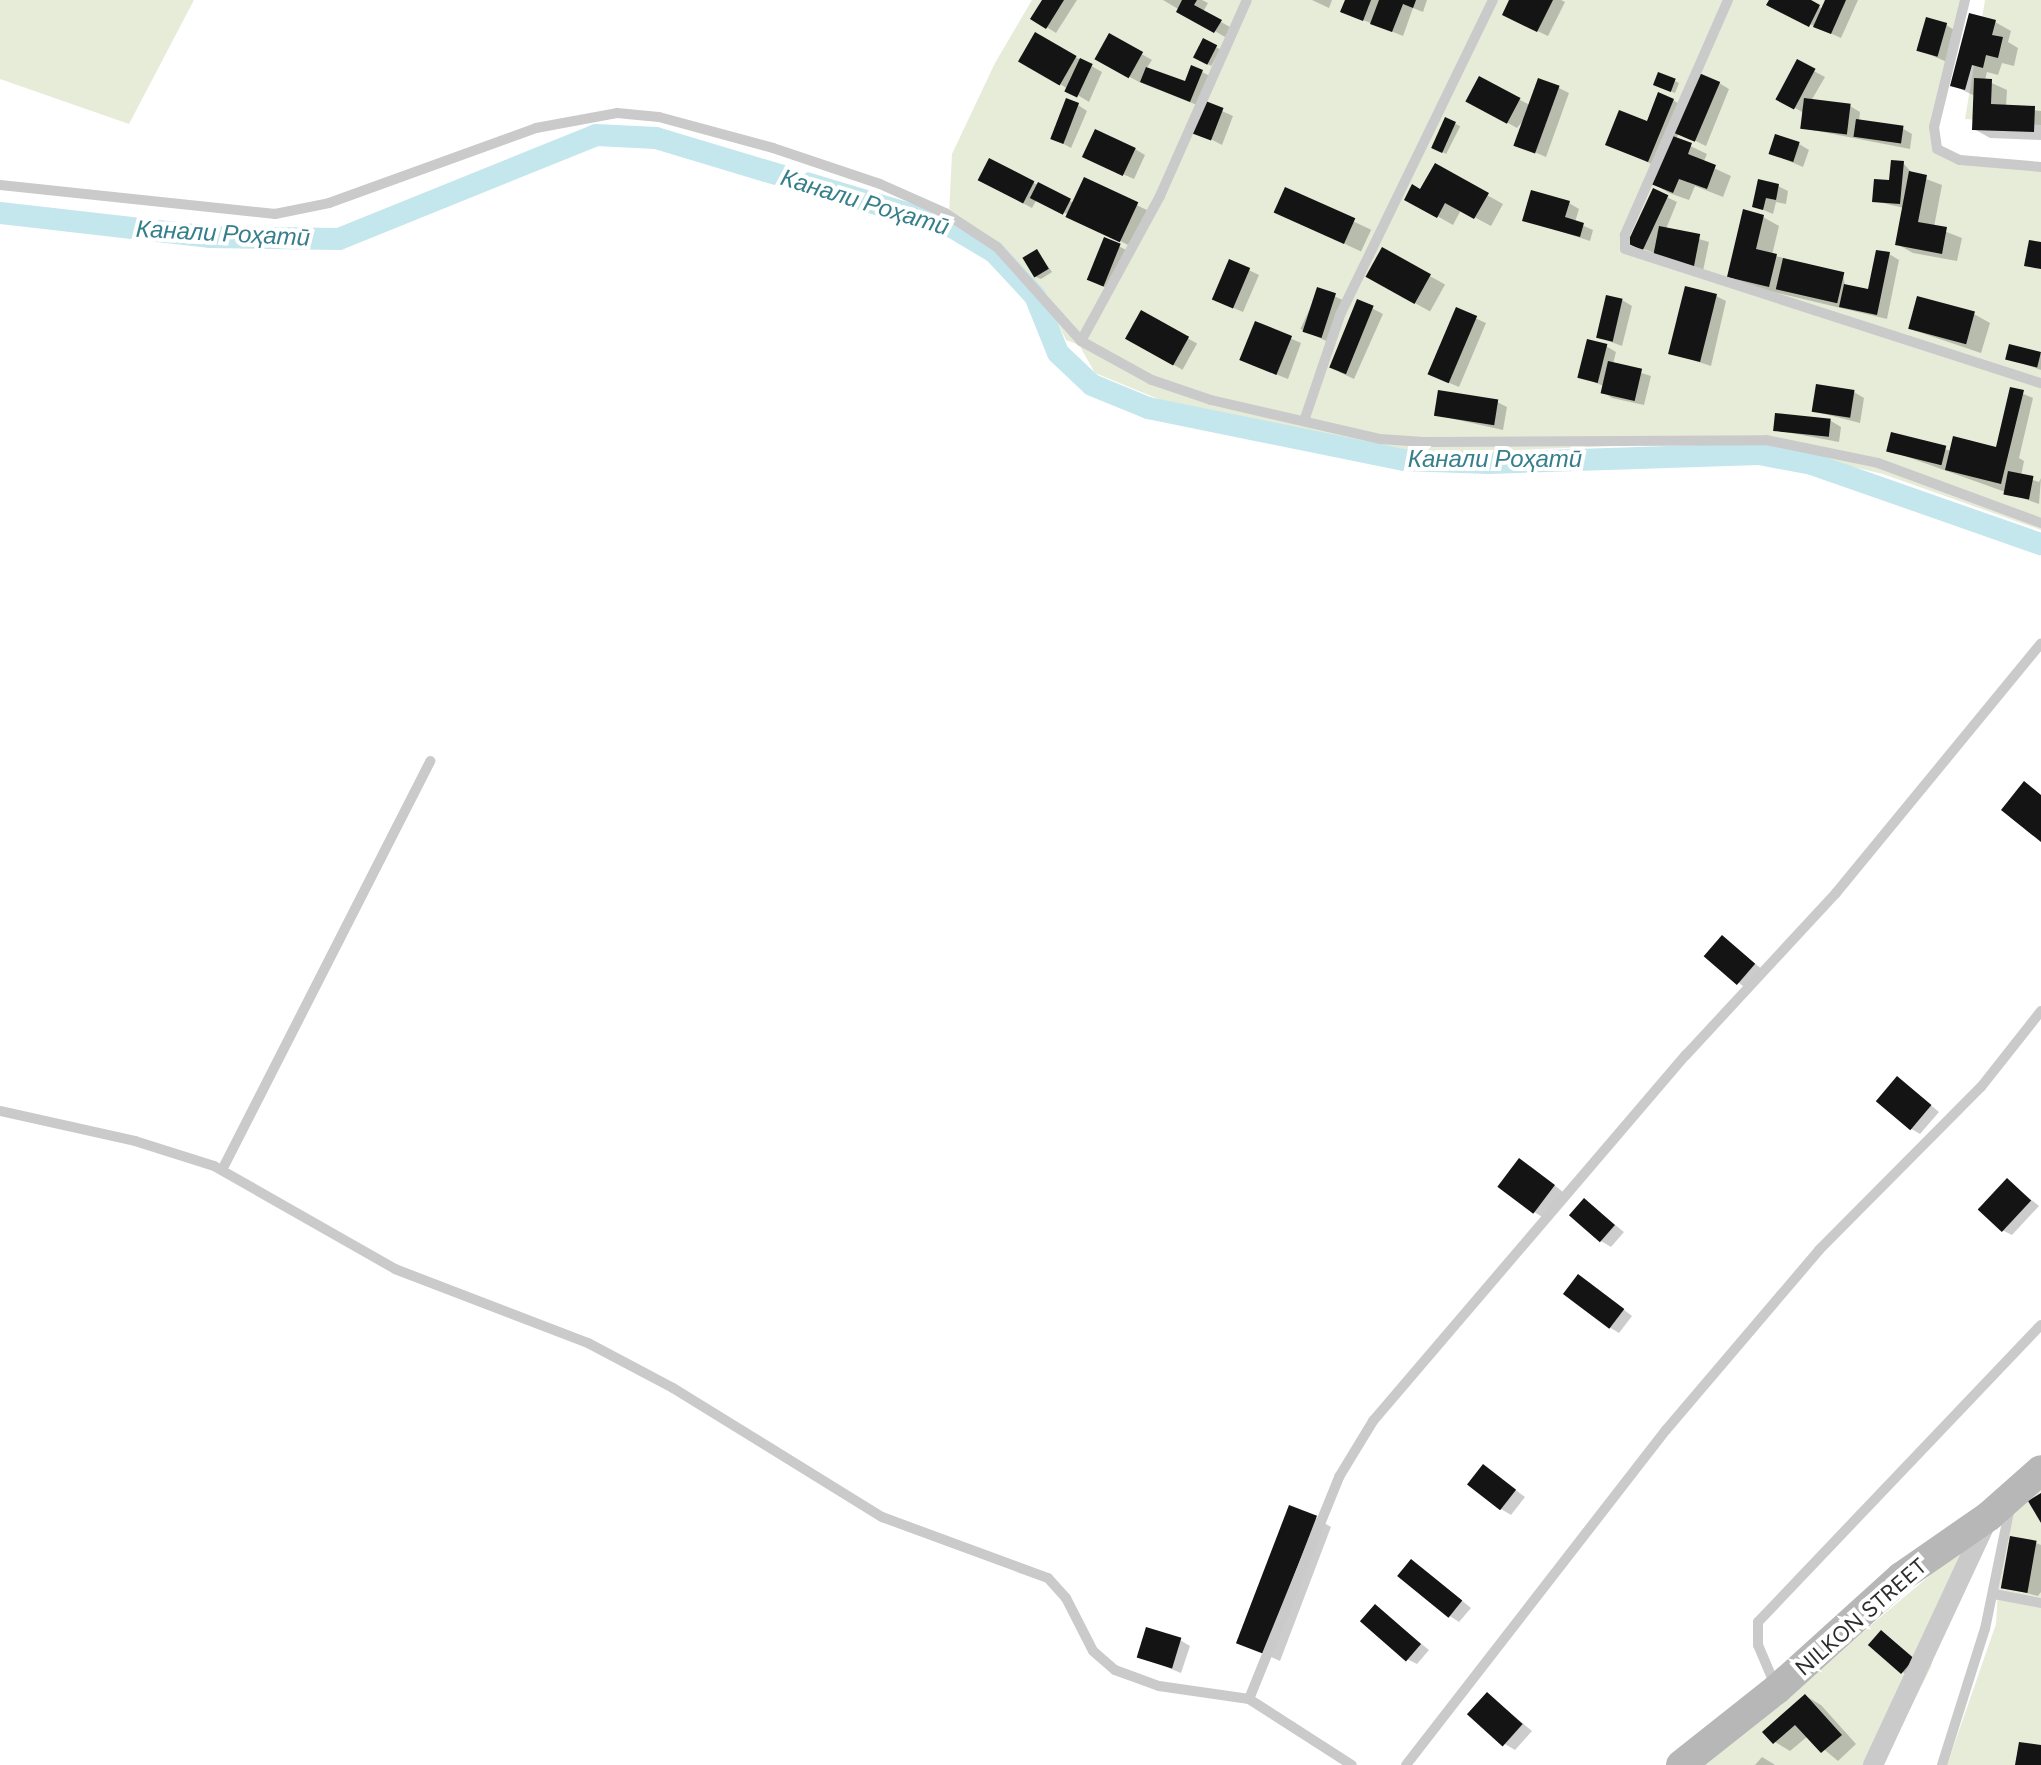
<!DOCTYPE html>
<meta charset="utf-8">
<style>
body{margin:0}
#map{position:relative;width:2041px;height:1765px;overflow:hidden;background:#fff;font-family:Figtree,sans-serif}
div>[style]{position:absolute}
.green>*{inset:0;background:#e7ecd9}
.shadow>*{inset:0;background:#0003;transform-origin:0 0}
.canal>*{height:22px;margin:-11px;padding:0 11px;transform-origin:11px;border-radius:11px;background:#c4e6ed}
.building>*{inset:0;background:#141414;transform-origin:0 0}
.lane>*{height:10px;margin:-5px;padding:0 5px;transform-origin:5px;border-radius:5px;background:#cacaca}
.street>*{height:20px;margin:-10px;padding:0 10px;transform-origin:10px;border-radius:10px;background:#cacaca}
.secondary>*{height:30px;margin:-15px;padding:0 15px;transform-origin:15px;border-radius:15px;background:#b7b7b7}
span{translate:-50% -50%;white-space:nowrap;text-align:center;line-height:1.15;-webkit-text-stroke:8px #fff;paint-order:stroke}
.street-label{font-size:22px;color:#2d2d2d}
.water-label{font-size:24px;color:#357f8c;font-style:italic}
</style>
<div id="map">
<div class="green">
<i style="clip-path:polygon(0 0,194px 0,129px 124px,0 79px)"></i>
<i style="clip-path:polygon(1032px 0,1965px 0,1934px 127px,1937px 149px,1960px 160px,2041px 167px,2041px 530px,1883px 474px,1765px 446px,1659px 444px,1428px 454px,1173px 405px,1095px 373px,1079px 345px,1066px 340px,1041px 290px,998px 247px,949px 214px,952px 154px,995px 63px)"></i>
<i style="clip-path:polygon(1985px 0,2041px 0,2041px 125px,1965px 119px)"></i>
<i style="clip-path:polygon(2041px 1488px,2041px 1765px,1947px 1765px,1996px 1624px,2002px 1520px)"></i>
<i style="clip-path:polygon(1973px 1539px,1949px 1591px,1931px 1667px,1882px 1765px,1705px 1765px)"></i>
</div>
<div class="shadow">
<i style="clip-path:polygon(1044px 0,1077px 0,1056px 33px,1032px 18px)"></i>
<i style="clip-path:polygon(1163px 0,1202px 0,1208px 3px,1203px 12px,1230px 27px,1225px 37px)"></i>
<i style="clip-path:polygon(1312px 0,1332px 0,1329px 8px)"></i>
<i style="clip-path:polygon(1361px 0,1427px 0,1423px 12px,1413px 8px,1403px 36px,1353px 16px)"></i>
<i style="clip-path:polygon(1512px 0,1561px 0,1565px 2px,1548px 36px,1514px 20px)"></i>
<i style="clip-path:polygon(1771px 0,1806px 0,1823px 9px,1827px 0,1858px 0,1841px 38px,1778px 10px)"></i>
<i style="clip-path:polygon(1995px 22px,2011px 31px,2008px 42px,2018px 48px,2014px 66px,2002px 63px,1998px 75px,1987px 72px,1985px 80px,2007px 90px,2006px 107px,2041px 111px,2041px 140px,1990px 138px,1974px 129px,1975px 96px,1952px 85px)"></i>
<i style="clip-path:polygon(1946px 25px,1956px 31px,1947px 62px,1919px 50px)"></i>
<i style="clip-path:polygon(1035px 34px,1102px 72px,1089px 102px,1021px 60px)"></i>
<i style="clip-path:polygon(1110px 36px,1152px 60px,1146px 69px,1186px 84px,1202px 72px,1212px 77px,1202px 102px,1233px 116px,1222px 145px,1201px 134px,1202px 107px,1139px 82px,1097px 59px)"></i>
<i style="left:1204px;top:41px;width:18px;height:19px;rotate:27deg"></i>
<i style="clip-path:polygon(1797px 62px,1825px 77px,1811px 101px,1850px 106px,1860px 112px,1859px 122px,1902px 128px,1912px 134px,1910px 149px,1802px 128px,1804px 113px,1777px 98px)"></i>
<i style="clip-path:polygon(1480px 79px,1530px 105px,1559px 88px,1569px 93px,1546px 157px,1516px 144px,1526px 117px,1517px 128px,1468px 101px)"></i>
<i style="clip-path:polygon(1675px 81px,1679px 83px,1675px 93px,1659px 87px)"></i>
<i style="clip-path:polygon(1719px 83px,1729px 89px,1706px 146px,1679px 133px,1676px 139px,1707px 154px,1703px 163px,1731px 176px,1723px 197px,1695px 186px,1689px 200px,1669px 193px,1654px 184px,1660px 168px,1608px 144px,1648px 123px,1673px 100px,1687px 109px)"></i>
<i style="clip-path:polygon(1078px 105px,1087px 111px,1071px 148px,1051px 137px)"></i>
<i style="left:1446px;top:119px;width:16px;height:31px;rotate:27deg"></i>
<i style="clip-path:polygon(1799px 144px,1809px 150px,1803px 167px,1770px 153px)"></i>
<i style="clip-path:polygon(1135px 149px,1145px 155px,1134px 179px,1095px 162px)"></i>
<i style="clip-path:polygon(990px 161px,1074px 203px,1085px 180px,1153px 213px,1136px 249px,1037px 199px,1032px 208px,980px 180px)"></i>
<i style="clip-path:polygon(1903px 163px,1913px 174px,1942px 185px,1934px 227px,1962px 238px,1957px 261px,1913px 253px,1897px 244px,1904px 208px,1874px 201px)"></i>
<i style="clip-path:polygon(1435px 166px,1503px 204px,1491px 226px,1461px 210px,1453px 225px,1407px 199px,1421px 191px)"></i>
<i style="clip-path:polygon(1778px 186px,1788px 191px,1786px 204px,1776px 202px,1773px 214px,1754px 206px)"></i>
<i style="left:1286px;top:190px;width:94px;height:24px;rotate:25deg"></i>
<i style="clip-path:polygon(1654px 191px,1677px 202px,1666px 229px,1709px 242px,1703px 271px,1641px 248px)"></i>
<i style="clip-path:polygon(1569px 203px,1579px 209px,1575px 222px,1593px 230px,1590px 241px,1525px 220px)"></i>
<i style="clip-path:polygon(1763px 217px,1779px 226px,1772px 255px,1843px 274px,1845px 286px,1870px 291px,1889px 254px,1899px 260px,1887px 319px,1744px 285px,1729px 276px)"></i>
<i style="clip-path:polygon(1105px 239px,1130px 252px,1113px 291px,1097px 284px)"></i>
<i style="left:1383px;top:250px;width:71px;height:31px;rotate:29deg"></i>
<i style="clip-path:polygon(1037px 251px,1052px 272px,1041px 279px,1036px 277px)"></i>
<i style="clip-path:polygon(1230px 261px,1259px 275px,1243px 312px,1224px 304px)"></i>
<i style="left:1319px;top:289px;width:29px;height:44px;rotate:25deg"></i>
<i style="clip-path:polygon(1716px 296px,1726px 301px,1711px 366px,1671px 353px)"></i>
<i style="clip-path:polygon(1622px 300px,1632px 306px,1622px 346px,1598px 337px)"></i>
<i style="clip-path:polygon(1358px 301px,1383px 314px,1354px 379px,1339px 372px)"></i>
<i style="clip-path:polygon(1457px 310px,1486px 323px,1459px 387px,1440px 379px)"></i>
<i style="left:1142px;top:313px;width:63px;height:30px;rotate:29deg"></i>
<i style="clip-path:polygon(1974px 314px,1990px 323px,1981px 353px,1910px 329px)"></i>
<i style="clip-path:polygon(1256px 323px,1301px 343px,1288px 379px,1252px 365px)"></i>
<i style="clip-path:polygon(1606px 346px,1616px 352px,1613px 364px,1651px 376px,1644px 405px,1612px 398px,1603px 392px,1604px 386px,1580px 377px)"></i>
<i style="clip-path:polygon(2041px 354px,2041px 370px,2007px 358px)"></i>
<i style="clip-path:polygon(2012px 389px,2033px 398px,2019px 458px,2024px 461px,2021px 476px,2039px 482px,2041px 478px,2039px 504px,1888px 450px,1892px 435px,1951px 451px,2005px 451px)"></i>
<i style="clip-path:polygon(1854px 392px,1864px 398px,1860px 423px,1813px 411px)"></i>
<i style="clip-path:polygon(1497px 402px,1507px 407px,1503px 430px,1436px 415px)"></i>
<i style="clip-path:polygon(1831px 421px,1841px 427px,1839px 442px,1776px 430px)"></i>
<i style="left:1722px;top:937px;width:53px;height:25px;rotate:39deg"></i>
<i style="clip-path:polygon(1898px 1078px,1939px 1112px,1920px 1134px,1910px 1128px)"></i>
<i style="clip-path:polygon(1530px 1166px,1563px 1192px,1544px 1218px,1534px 1212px)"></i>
<i style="clip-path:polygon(2007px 1180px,2039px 1206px,2012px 1235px,2002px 1230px)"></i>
<i style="clip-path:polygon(1584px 1200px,1624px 1232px,1611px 1247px,1601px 1241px)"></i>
<i style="clip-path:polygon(1588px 1282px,1632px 1316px,1619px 1333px,1609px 1327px)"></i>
<i style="clip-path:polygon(1483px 1466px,1525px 1497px,1511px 1515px,1501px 1509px)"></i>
<i style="clip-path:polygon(1316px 1518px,1331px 1527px,1280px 1661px,1238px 1642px)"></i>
<i style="clip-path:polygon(2036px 1543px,2041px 1545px,2041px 1592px,2038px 1596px,2004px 1587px)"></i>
<i style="clip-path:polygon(1421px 1567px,1471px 1608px,1459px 1622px,1450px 1616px)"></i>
<i style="clip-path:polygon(1376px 1607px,1429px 1650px,1417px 1664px,1407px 1659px)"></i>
<i style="left:1882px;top:1632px;width:53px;height:18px;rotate:39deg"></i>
<i style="clip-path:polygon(1180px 1640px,1190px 1646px,1181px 1673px,1139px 1656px)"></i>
<i style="clip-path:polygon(1488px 1695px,1532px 1731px,1515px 1750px,1505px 1744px)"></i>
<i style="clip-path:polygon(1806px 1696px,1821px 1705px,1856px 1744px,1838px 1761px,1808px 1736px,1790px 1751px,1775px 1742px)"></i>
<i style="clip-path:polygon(1762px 1757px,1772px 1763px,1775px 1765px,1755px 1765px)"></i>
</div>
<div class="canal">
<i style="left:0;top:213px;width:212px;rotate:6.5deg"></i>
<i style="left:211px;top:237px;width:128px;rotate:0.9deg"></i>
<i style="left:339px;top:239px;width:277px;rotate:-22deg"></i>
<i style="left:596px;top:135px;width:60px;rotate:2.9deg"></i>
<i style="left:656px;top:138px;width:309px;rotate:16.7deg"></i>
<i style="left:952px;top:227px;width:49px;rotate:30.8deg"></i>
<i style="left:994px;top:252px;width:60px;rotate:47deg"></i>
<i style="left:1035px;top:296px;width:61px;rotate:68deg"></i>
<i style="left:1058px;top:353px;width:47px;rotate:43.3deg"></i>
<i style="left:1092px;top:385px;width:61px;rotate:22.3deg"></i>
<i style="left:1148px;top:408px;width:261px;rotate:11.5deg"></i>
<i style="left:1404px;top:460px;width:85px;rotate:2deg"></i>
<i style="left:1489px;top:463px;width:270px;rotate:-1.9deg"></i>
<i style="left:1759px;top:454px;width:54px;rotate:10.7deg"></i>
<i style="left:1812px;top:464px;width:243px;rotate:19.3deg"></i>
</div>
<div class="building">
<i style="clip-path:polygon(1042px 0,1064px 0,1046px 29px,1030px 19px)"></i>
<i style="clip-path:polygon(1182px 0,1197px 0,1194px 5px,1222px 20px,1214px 33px,1176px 12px)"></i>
<i style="clip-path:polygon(1345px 0,1371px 0,1363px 21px,1340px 12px)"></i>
<i style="clip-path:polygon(1379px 0,1416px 0,1413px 8px,1403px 4px,1392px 32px,1370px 24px)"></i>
<i style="clip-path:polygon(1509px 0,1553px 0,1537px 32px,1502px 15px)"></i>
<i style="clip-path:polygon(1769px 0,1811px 0,1820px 5px,1809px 27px,1766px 5px)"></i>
<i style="clip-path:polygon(1825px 0,1846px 0,1831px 34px,1813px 27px)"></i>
<i style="clip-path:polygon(1969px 13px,1996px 20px,1992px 35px,2003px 37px,1998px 58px,1986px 55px,1983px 68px,1972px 65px,1965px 90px,1950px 86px)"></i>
<i style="left:1926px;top:17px;width:22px;height:35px;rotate:16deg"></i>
<i style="left:1035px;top:32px;width:48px;height:34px;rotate:30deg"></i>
<i style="left:1109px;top:33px;width:39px;height:30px;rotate:29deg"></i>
<i style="left:1203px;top:38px;width:16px;height:22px;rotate:27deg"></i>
<i style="left:1080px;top:58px;width:14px;height:37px;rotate:25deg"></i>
<i style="left:1797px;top:59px;width:21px;height:46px;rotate:28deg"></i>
<i style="clip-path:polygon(1191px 65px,1203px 70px,1190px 102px,1140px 82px,1146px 67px,1185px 81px)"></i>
<i style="left:1658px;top:72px;width:19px;height:14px;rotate:21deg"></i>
<i style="left:1699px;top:73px;width:23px;height:65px;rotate:23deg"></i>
<i style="left:1479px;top:76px;width:47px;height:29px;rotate:28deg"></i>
<i style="left:1538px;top:78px;width:23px;height:72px;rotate:20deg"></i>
<i style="clip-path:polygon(1974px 78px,1992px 79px,1991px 104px,2035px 106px,2034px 132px,1972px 130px)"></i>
<i style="clip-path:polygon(1658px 92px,1674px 99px,1648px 162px,1605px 145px,1619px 110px,1647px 121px)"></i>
<i style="left:1066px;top:98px;width:14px;height:44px;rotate:21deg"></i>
<i style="left:1804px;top:98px;width:47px;height:31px;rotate:7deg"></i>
<i style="left:1203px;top:100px;width:22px;height:35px;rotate:21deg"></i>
<i style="left:1445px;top:117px;width:12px;height:34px;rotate:24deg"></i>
<i style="left:1856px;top:119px;width:48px;height:18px;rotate:8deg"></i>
<i style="left:1095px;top:129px;width:45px;height:31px;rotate:25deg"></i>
<i style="left:1775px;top:134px;width:26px;height:21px;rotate:18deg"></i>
<i style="clip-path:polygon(1670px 135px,1692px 143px,1688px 154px,1716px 165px,1707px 189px,1679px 179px,1673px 193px,1651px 184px)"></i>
<i style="left:989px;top:158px;width:51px;height:25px;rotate:27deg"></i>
<i style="clip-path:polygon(1891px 160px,1904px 161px,1900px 204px,1872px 202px,1874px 179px,1889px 180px)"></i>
<i style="clip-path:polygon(1435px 163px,1489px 193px,1474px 219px,1445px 203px,1437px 218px,1404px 200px,1412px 184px,1420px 189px)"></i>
<i style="clip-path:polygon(1909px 171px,1927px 175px,1918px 222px,1947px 227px,1942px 254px,1895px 245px)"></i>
<i style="left:1084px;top:177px;width:60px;height:44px;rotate:25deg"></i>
<i style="clip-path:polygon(1758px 179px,1779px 184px,1776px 200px,1766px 198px,1763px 210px,1752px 207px)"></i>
<i style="left:1038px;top:182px;width:37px;height:18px;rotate:27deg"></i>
<i style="left:1285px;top:187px;width:77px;height:28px;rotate:24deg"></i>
<i style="left:1653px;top:188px;width:17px;height:61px;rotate:25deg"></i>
<i style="clip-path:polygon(1531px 190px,1570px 201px,1565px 217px,1584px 223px,1580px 237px,1522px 221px)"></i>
<i style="clip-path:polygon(1743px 209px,1764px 215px,1756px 249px,1777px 254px,1769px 287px,1727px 277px)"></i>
<i style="left:1659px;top:226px;width:42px;height:33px;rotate:11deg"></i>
<i style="left:1104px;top:237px;width:18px;height:46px;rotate:22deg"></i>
<i style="clip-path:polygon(2029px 240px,2041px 242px,2041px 269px,2024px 266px)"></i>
<i style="left:1382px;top:247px;width:56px;height:34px;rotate:29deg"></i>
<i style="left:1037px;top:249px;width:23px;height:17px;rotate:59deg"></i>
<i style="clip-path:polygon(1876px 250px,1890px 252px,1877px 315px,1839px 307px,1844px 284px,1868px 289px)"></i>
<i style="left:1783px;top:258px;width:63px;height:32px;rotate:13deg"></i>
<i style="left:1229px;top:259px;width:23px;height:44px;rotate:23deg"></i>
<i style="left:1685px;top:286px;width:33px;height:70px;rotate:14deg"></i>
<i style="left:1317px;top:287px;width:20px;height:47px;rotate:18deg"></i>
<i style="left:1606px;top:295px;width:17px;height:44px;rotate:13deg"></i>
<i style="left:1917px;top:296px;width:60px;height:34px;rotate:15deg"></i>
<i style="left:1357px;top:299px;width:18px;height:74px;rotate:22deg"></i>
<i style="left:1456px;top:307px;width:23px;height:73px;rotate:23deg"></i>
<i style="left:1141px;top:310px;width:55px;height:33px;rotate:29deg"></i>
<i style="left:1255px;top:321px;width:40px;height:42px;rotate:22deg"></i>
<i style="left:1587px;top:339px;width:21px;height:40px;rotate:14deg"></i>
<i style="left:2009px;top:344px;width:33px;height:16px;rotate:14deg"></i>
<i style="left:1608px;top:361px;width:35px;height:33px;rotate:13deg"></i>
<i style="left:1816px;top:384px;width:39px;height:28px;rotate:9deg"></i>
<i style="clip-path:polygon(2010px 387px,2024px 390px,2001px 484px,1945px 470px,1953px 436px,1996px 447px)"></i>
<i style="left:1438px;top:390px;width:61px;height:26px;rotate:9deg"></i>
<i style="left:1775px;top:413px;width:56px;height:18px;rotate:6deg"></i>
<i style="left:1891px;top:432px;width:57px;height:20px;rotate:14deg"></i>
<i style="left:2008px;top:471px;width:26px;height:24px;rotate:11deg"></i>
<i style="clip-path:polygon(2024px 781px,2041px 795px,2041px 842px,2001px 810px)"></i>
<i style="left:1722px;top:935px;width:44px;height:28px;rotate:41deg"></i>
<i style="left:1897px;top:1076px;width:45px;height:33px;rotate:40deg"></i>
<i style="left:1519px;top:1158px;width:45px;height:36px;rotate:37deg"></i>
<i style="left:2007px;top:1178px;width:33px;height:43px;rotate:43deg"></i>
<i style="left:1584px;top:1198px;width:41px;height:23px;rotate:41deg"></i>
<i style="left:1578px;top:1274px;width:58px;height:25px;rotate:37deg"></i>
<i style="left:1483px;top:1464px;width:42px;height:26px;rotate:38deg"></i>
<i style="clip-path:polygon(2041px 1493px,2041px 1523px,2028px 1501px)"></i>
<i style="left:1289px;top:1505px;width:30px;height:148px;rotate:21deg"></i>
<i style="left:2010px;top:1536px;width:27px;height:53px;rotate:10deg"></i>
<i style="left:1411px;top:1559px;width:66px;height:22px;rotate:39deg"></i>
<i style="left:1375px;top:1604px;width:61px;height:23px;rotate:41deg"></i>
<i style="left:1146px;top:1627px;width:37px;height:32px;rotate:17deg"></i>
<i style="left:1881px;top:1630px;width:44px;height:20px;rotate:41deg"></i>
<i style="left:1487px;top:1692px;width:48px;height:30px;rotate:42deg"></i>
<i style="clip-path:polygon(1805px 1694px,1842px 1735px,1821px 1753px,1795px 1725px,1773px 1744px,1762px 1732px)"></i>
<i style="clip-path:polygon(2019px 1742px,2041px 1745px,2041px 1765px,2015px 1765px)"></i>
</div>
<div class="lane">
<i style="left:1728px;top:0;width:257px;rotate:113.7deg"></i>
<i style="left:1625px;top:235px;width:14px;rotate:90deg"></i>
<i style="left:1625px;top:249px;width:437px;rotate:17.9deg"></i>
<i style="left:1965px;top:0;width:131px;rotate:103.7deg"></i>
<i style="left:1934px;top:127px;width:22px;rotate:82deg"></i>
<i style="left:1937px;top:149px;width:25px;rotate:26deg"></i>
<i style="left:1960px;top:160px;width:81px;rotate:4.9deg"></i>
<i style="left:0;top:185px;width:277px;rotate:6deg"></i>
<i style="left:275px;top:214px;width:55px;rotate:-11.5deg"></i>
<i style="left:329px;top:203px;width:220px;rotate:-19.9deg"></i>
<i style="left:536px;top:128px;width:82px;rotate:-10.5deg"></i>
<i style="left:617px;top:113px;width:42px;rotate:5.4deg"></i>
<i style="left:659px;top:117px;width:118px;rotate:15.2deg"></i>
<i style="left:773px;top:148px;width:113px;rotate:18.6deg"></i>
<i style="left:880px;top:184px;width:71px;rotate:24deg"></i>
<i style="left:945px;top:213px;width:62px;rotate:33.2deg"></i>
<i style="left:997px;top:247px;width:126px;rotate:48.2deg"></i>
<i style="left:1081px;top:341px;width:81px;rotate:28.8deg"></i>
<i style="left:1152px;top:380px;width:62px;rotate:18.7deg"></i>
<i style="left:1211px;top:400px;width:173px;rotate:13deg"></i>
<i style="left:1380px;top:439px;width:44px;rotate:3.9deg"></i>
<i style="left:1424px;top:442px;width:342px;rotate:-0.3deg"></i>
<i style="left:1766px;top:440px;width:114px;rotate:11.6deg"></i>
<i style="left:1878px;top:463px;width:174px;rotate:20.2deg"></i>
<i style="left:1081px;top:341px;width:165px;rotate:-61.4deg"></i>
<i style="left:1160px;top:196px;width:214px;rotate:-66.1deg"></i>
<i style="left:1304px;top:421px;width:112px;rotate:-71.2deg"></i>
<i style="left:1340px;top:315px;width:350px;rotate:-64.1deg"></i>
<i style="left:0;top:1111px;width:138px;rotate:12.5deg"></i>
<i style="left:135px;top:1141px;width:83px;rotate:17.6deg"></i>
<i style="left:214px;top:1166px;width:208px;rotate:29.6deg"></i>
<i style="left:395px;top:1269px;width:207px;rotate:21deg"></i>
<i style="left:588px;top:1343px;width:96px;rotate:27.9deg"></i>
<i style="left:673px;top:1388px;width:246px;rotate:31.7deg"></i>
<i style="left:882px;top:1517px;width:177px;rotate:20.2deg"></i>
<i style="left:1048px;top:1578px;width:27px;rotate:48deg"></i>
<i style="left:1066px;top:1598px;width:59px;rotate:63deg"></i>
<i style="left:1093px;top:1651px;width:29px;rotate:41deg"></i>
<i style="left:1115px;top:1670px;width:47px;rotate:20deg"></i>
<i style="left:1159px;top:1686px;width:91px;rotate:8.2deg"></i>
<i style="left:1249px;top:1699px;width:122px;rotate:32.7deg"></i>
<i style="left:222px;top:1170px;width:459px;rotate:-63deg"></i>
<i style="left:1994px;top:1594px;width:48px;rotate:10.8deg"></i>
<i style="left:1775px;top:1685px;width:43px;rotate:-113deg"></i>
<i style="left:1758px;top:1645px;width:23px;rotate:-90deg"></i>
<i style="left:1758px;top:1622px;width:410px;rotate:-46.4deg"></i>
<i style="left:1249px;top:1699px;width:240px;rotate:-67.9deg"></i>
<i style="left:1339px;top:1477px;width:66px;rotate:-58.7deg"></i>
<i style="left:1373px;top:1421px;width:482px;rotate:-49.5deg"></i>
<i style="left:1686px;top:1055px;width:221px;rotate:-47.2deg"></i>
<i style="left:1836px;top:893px;width:323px;rotate:-50.6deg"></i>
<i style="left:1406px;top:1765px;width:424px;rotate:-52.2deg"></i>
<i style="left:1666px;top:1430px;width:236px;rotate:-49.6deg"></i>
<i style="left:1819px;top:1250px;width:230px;rotate:-45.2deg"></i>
<i style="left:1981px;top:1087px;width:97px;rotate:-51.7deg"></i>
<i style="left:1942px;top:1765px;width:143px;rotate:-72.5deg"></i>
<i style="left:1985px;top:1629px;width:125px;rotate:-78.4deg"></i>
</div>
<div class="street">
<i style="left:1873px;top:1765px;width:270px;rotate:-65deg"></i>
</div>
<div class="secondary">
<i style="left:1681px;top:1765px;width:122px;rotate:-38.4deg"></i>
<i style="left:1777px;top:1689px;width:167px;rotate:-42.1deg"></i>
<i style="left:1901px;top:1577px;width:107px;rotate:-34.7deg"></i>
<i style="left:1989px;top:1516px;width:69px;rotate:-41.5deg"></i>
</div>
<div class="street-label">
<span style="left:1861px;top:1617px;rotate:-41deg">NILKON STREET</span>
</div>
<div class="water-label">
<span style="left:865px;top:202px;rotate:17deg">Канали Роҳатӣ</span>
<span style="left:223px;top:233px;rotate:3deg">Канали Роҳатӣ</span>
<span style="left:1495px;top:459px">Канали Роҳатӣ</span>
</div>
</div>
